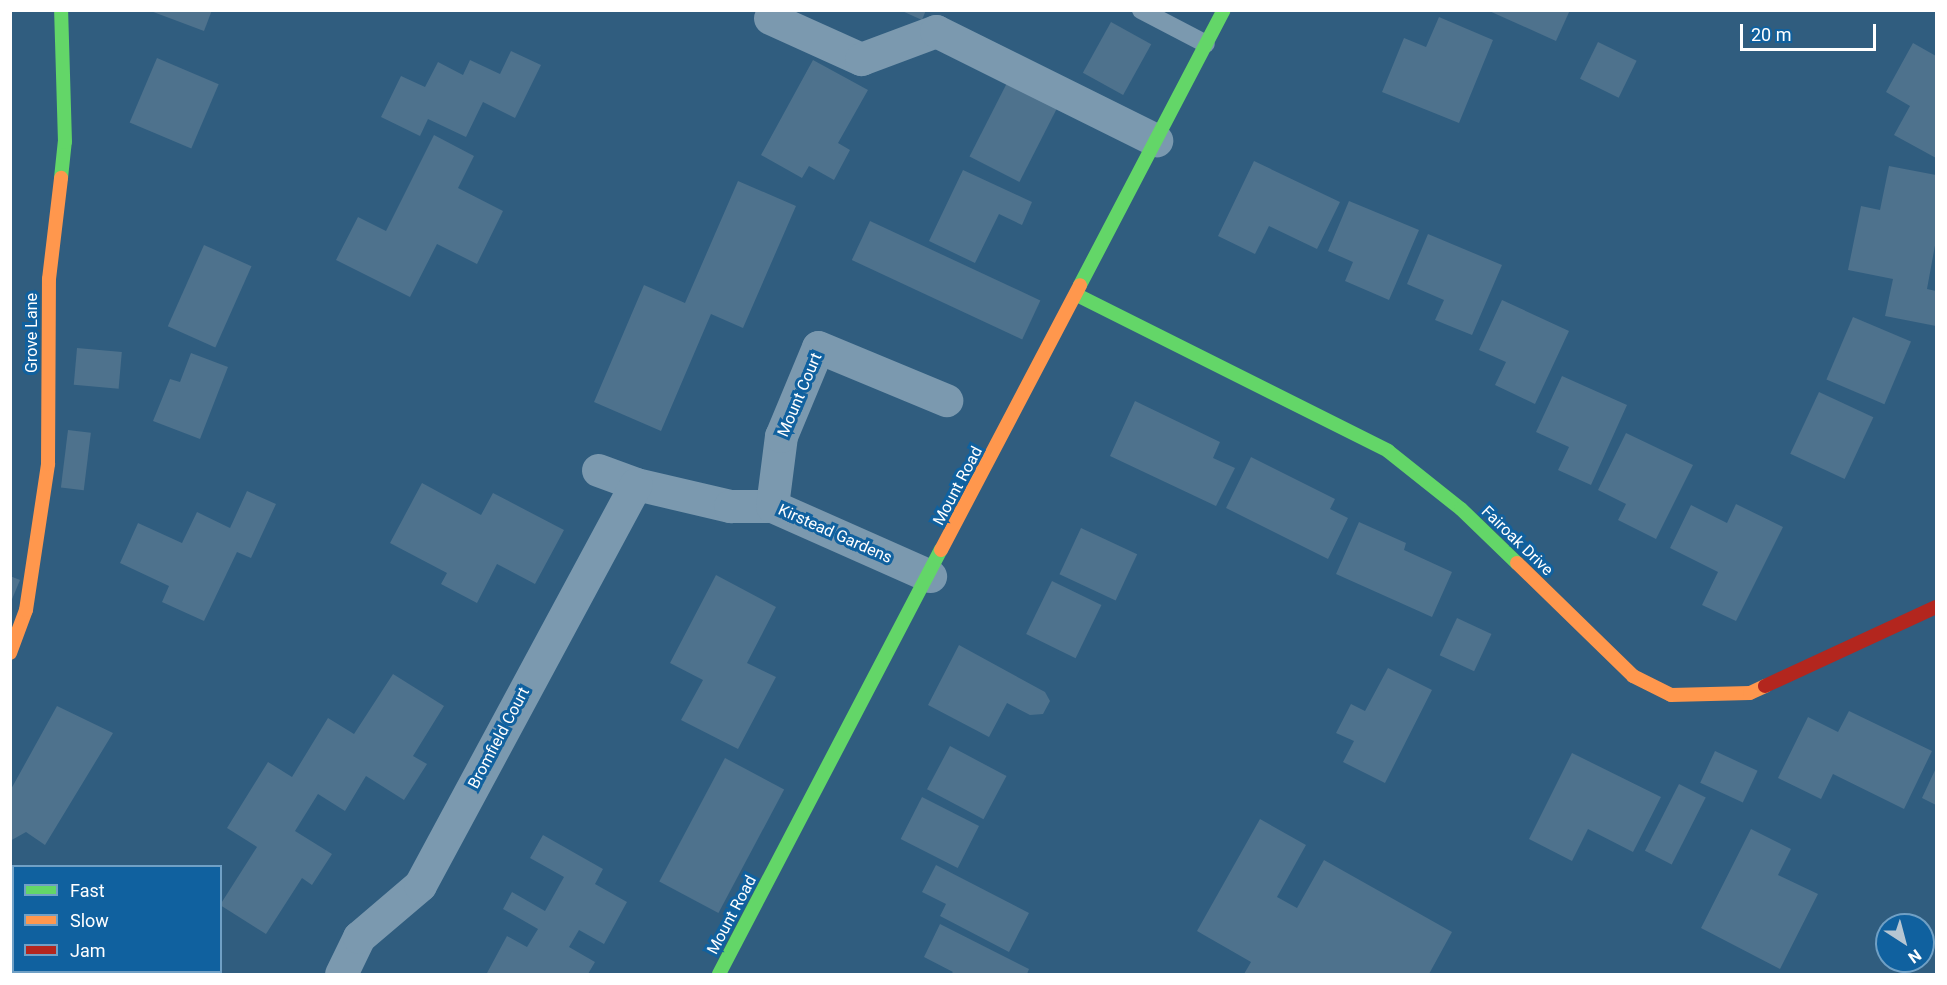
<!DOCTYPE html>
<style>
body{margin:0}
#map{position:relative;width:1947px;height:985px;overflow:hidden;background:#305d7f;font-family:Roboto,sans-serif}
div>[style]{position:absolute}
.building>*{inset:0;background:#4e728d;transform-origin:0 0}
.lane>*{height:18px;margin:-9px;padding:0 9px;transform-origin:9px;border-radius:9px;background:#7b99af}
.street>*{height:33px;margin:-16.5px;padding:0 16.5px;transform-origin:16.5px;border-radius:16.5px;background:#7b99af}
.fast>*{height:14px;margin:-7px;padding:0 7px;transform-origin:7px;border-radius:7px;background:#63d668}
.slow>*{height:14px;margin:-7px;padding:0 7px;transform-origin:7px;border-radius:7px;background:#ff974d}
.jam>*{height:14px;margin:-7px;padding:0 7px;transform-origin:7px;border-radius:7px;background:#b3261e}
span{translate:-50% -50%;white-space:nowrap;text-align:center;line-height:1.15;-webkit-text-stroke:6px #10619f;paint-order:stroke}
.street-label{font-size:16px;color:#fff}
.frame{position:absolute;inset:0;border:12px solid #fff;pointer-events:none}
.legend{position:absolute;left:12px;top:865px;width:210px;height:108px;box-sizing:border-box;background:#10619f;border:2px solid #70a0c5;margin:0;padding:8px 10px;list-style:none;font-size:18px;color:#fff}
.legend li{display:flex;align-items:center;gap:12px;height:30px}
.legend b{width:30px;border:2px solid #70a0c5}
.north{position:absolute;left:1875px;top:913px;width:60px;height:60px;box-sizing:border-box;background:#10619f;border:2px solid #70a0c5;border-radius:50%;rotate:144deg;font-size:16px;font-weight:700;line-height:24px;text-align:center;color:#fff}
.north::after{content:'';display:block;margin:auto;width:21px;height:27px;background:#b7c6d2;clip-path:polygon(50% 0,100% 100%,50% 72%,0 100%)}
.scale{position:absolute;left:1740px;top:24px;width:136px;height:27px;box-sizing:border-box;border:3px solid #fff;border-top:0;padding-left:8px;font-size:18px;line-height:21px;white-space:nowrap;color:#fff;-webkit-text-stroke:4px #10619f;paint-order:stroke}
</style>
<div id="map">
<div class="building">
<i style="clip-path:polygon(148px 10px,212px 10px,204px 31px)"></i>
<i style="clip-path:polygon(900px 10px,926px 10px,922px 20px)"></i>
<i style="clip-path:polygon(1487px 10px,1570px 10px,1556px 41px)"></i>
<i style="clip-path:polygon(1439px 17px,1493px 40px,1459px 123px,1382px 92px,1404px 38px,1426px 47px)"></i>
<i style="left:1111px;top:22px;width:46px;height:58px;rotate:29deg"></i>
<i style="left:1598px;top:42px;width:43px;height:41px;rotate:26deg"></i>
<i style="clip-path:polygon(1913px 43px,1936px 56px,1936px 158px,1894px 135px,1910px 106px,1886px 92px)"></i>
<i style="clip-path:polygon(511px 51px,541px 65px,515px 118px,483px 102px,466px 137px,428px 119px,420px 136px,381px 117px,401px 76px,425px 87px,438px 62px,463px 75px,470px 60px,500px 74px)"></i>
<i style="left:157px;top:58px;width:67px;height:70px;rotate:23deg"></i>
<i style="clip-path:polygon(813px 60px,868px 90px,838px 143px,850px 150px,834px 180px,809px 166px,802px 178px,761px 155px)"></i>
<i style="left:1009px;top:79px;width:56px;height:87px;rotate:27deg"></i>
<i style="clip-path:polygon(434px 135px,474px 156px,458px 188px,503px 211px,477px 264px,437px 244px,410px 297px,336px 260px,358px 217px,386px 231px)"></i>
<i style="clip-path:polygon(1254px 161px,1340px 202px,1317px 249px,1269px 226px,1255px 254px,1218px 236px)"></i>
<i style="clip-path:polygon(1889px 166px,1936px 175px,1936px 240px,1927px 289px,1936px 291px,1936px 326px,1885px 316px,1893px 279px,1848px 270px,1861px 206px,1880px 210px)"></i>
<i style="clip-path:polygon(963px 170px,1032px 202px,1022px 225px,999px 214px,975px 263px,929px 241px)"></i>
<i style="clip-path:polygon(738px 181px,796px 206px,743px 328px,711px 314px,661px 431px,594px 402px,644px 285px,685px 303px)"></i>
<i style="clip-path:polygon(1349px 201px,1419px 230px,1389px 300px,1345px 281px,1353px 262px,1328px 251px)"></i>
<i style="left:870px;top:221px;width:188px;height:43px;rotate:25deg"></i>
<i style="clip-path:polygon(1428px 234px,1502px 265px,1472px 335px,1435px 320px,1444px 300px,1407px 284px)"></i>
<i style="left:204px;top:245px;width:52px;height:89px;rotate:24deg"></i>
<i style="clip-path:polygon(1502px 300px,1569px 331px,1535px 404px,1495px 385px,1506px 362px,1479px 350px)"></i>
<i style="left:1853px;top:317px;width:63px;height:68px;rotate:23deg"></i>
<i style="left:77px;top:348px;width:45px;height:37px;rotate:5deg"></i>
<i style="clip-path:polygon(191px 353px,228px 367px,200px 439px,153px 421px,170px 379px,180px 382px)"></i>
<i style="clip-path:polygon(1562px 376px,1627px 405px,1591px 485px,1558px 470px,1569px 447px,1536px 432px)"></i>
<i style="left:1819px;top:392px;width:60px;height:68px;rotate:25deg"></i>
<i style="clip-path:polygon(1135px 401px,1220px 442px,1213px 458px,1235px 468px,1216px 506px,1110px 456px)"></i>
<i style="left:68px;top:430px;width:23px;height:58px;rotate:7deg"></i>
<i style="clip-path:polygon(1626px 433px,1693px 465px,1656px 539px,1618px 520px,1626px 504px,1598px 490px)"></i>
<i style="clip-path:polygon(1251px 457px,1335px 499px,1330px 509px,1348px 518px,1328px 559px,1226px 508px)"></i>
<i style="clip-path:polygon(422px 483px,481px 515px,493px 493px,564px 530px,535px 584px,497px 564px,477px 603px,441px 584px,447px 573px,390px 543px)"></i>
<i style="clip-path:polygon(247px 491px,276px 504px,251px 558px,237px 552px,204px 621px,162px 602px,169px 586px,120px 563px,138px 523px,182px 543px,197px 512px,230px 528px)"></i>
<i style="clip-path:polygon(1736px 504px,1783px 527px,1736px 621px,1702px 605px,1718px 572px,1670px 548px,1691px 505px,1727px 523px)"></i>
<i style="clip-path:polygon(1359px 522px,1406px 543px,1404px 550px,1452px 572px,1432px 617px,1336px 574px)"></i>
<i style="left:1081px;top:528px;width:62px;height:51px;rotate:25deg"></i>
<i style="clip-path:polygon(716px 575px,776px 607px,747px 663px,776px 677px,738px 749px,681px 720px,703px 680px,670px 663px)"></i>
<i style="clip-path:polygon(10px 576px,20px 580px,10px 604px)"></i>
<i style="left:1052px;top:581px;width:55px;height:59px;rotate:26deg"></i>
<i style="left:1457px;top:618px;width:38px;height:41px;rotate:25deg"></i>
<i style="clip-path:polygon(959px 645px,1045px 692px,1050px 701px,1043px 714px,1030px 715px,1007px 703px,989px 737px,928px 705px)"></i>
<i style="clip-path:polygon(1388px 668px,1432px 690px,1385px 783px,1343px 762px,1354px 741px,1336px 733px,1351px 704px,1365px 711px)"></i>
<i style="clip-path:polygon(393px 674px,444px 706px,413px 756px,427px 764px,404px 800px,366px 776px,345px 811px,318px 794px,295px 831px,332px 854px,312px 885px,302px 878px,266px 934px,220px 905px,257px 847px,227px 828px,268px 762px,292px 777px,328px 718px,354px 734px)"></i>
<i style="clip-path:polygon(57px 706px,113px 733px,45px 845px,26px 832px,10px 841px,10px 791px)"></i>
<i style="clip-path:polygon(1849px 711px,1932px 751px,1904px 809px,1833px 774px,1821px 799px,1778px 778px,1808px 717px,1838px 732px)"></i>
<i style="left:950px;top:746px;width:64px;height:49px;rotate:28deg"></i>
<i style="left:1715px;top:751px;width:47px;height:35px;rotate:25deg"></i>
<i style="clip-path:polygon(1572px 753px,1661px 797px,1633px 852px,1588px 829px,1572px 861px,1529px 839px)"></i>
<i style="left:725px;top:758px;width:67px;height:140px;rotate:28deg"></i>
<i style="clip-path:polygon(1936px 768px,1936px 805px,1922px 798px)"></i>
<i style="left:1679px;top:784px;width:30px;height:75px;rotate:27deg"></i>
<i style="left:922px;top:797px;width:64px;height:47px;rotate:27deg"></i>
<i style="clip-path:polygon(1260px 819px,1306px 845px,1277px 897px,1297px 908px,1324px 860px,1452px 932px,1429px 974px,1244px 974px,1251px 962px,1197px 931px)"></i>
<i style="clip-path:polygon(1751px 829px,1791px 849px,1778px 875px,1818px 894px,1780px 969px,1701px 928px)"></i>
<i style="clip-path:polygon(543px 835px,603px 869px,595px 884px,627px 902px,604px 944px,579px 930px,569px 947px,595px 962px,588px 974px,489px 974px,487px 973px,507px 936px,527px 947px,538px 929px,503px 909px,512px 892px,545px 911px,564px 877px,530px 858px)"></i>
<i style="clip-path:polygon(936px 865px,1029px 913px,1009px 952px,940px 916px,946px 904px,922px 892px)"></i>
<i style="clip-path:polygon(940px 924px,1029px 969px,1027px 974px,951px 974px,953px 972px,924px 957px)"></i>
<i style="clip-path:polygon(14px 945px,14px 972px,87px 972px,85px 974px,10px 974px,10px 948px)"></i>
</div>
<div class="lane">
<i style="left:1141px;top:10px;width:73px;rotate:27.6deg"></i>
</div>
<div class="street">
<i style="left:770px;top:18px;width:100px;rotate:24.3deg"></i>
<i style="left:861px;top:59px;width:80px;rotate:-20.5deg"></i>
<i style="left:936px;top:31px;width:246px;rotate:26.4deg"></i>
<i style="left:598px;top:470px;width:40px;rotate:20.2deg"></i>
<i style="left:636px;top:484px;width:97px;rotate:13.2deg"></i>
<i style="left:730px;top:506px;width:42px"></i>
<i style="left:772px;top:506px;width:173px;rotate:23.9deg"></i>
<i style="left:772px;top:506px;width:71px;rotate:-82.7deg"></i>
<i style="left:781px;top:436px;width:96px;rotate:-67.4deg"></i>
<i style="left:818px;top:347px;width:139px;rotate:22.5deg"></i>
<i style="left:341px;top:974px;width:41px;rotate:-64.1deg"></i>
<i style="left:359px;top:937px;width:80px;rotate:-40.4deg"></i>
<i style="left:420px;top:885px;width:455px;rotate:-61.7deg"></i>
</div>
<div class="fast">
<i style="left:61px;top:178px;width:36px;rotate:-84deg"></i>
<i style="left:65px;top:142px;width:132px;rotate:-91.7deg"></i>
<i style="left:1080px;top:285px;width:310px;rotate:-62.4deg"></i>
<i style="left:1077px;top:295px;width:348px;rotate:26.6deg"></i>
<i style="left:1388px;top:451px;width:93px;rotate:38.5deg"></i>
<i style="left:1461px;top:509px;width:78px;rotate:44deg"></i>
<i style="left:719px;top:974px;width:479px;rotate:-62.4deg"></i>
</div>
<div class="slow">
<i style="left:941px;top:550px;width:299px;rotate:-62.3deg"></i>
<i style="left:1517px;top:563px;width:162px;rotate:44.2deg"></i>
<i style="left:1633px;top:676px;width:42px;rotate:26.6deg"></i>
<i style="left:1671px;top:695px;width:79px;rotate:-1.5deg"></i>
<i style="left:1750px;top:693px;width:17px;rotate:-25deg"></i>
<i style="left:10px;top:653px;width:46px;rotate:-69.6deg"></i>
<i style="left:26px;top:610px;width:148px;rotate:-81.4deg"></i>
<i style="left:48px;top:464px;width:185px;rotate:-89.7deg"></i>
<i style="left:49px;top:279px;width:102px;rotate:-83.2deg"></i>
</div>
<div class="jam">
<i style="left:1765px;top:686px;width:188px;rotate:-24.8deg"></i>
</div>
<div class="street-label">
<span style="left:32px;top:333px;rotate:-90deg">Grove Lane</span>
<span style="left:800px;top:395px;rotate:-67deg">Mount Court</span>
<span style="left:958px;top:486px;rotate:-62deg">Mount Road</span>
<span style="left:835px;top:534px;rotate:24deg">Kirstead Gardens</span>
<span style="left:1517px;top:541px;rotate:44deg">Fairoak Drive</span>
<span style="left:499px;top:738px;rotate:-62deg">Bromfield Court</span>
<span style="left:732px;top:915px;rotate:-62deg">Mount Road</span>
</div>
<div class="frame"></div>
<ul class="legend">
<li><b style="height:8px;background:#63d668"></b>Fast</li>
<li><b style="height:8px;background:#ff974d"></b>Slow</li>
<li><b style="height:8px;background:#b3261e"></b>Jam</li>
</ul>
<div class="north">N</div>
<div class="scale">20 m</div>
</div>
